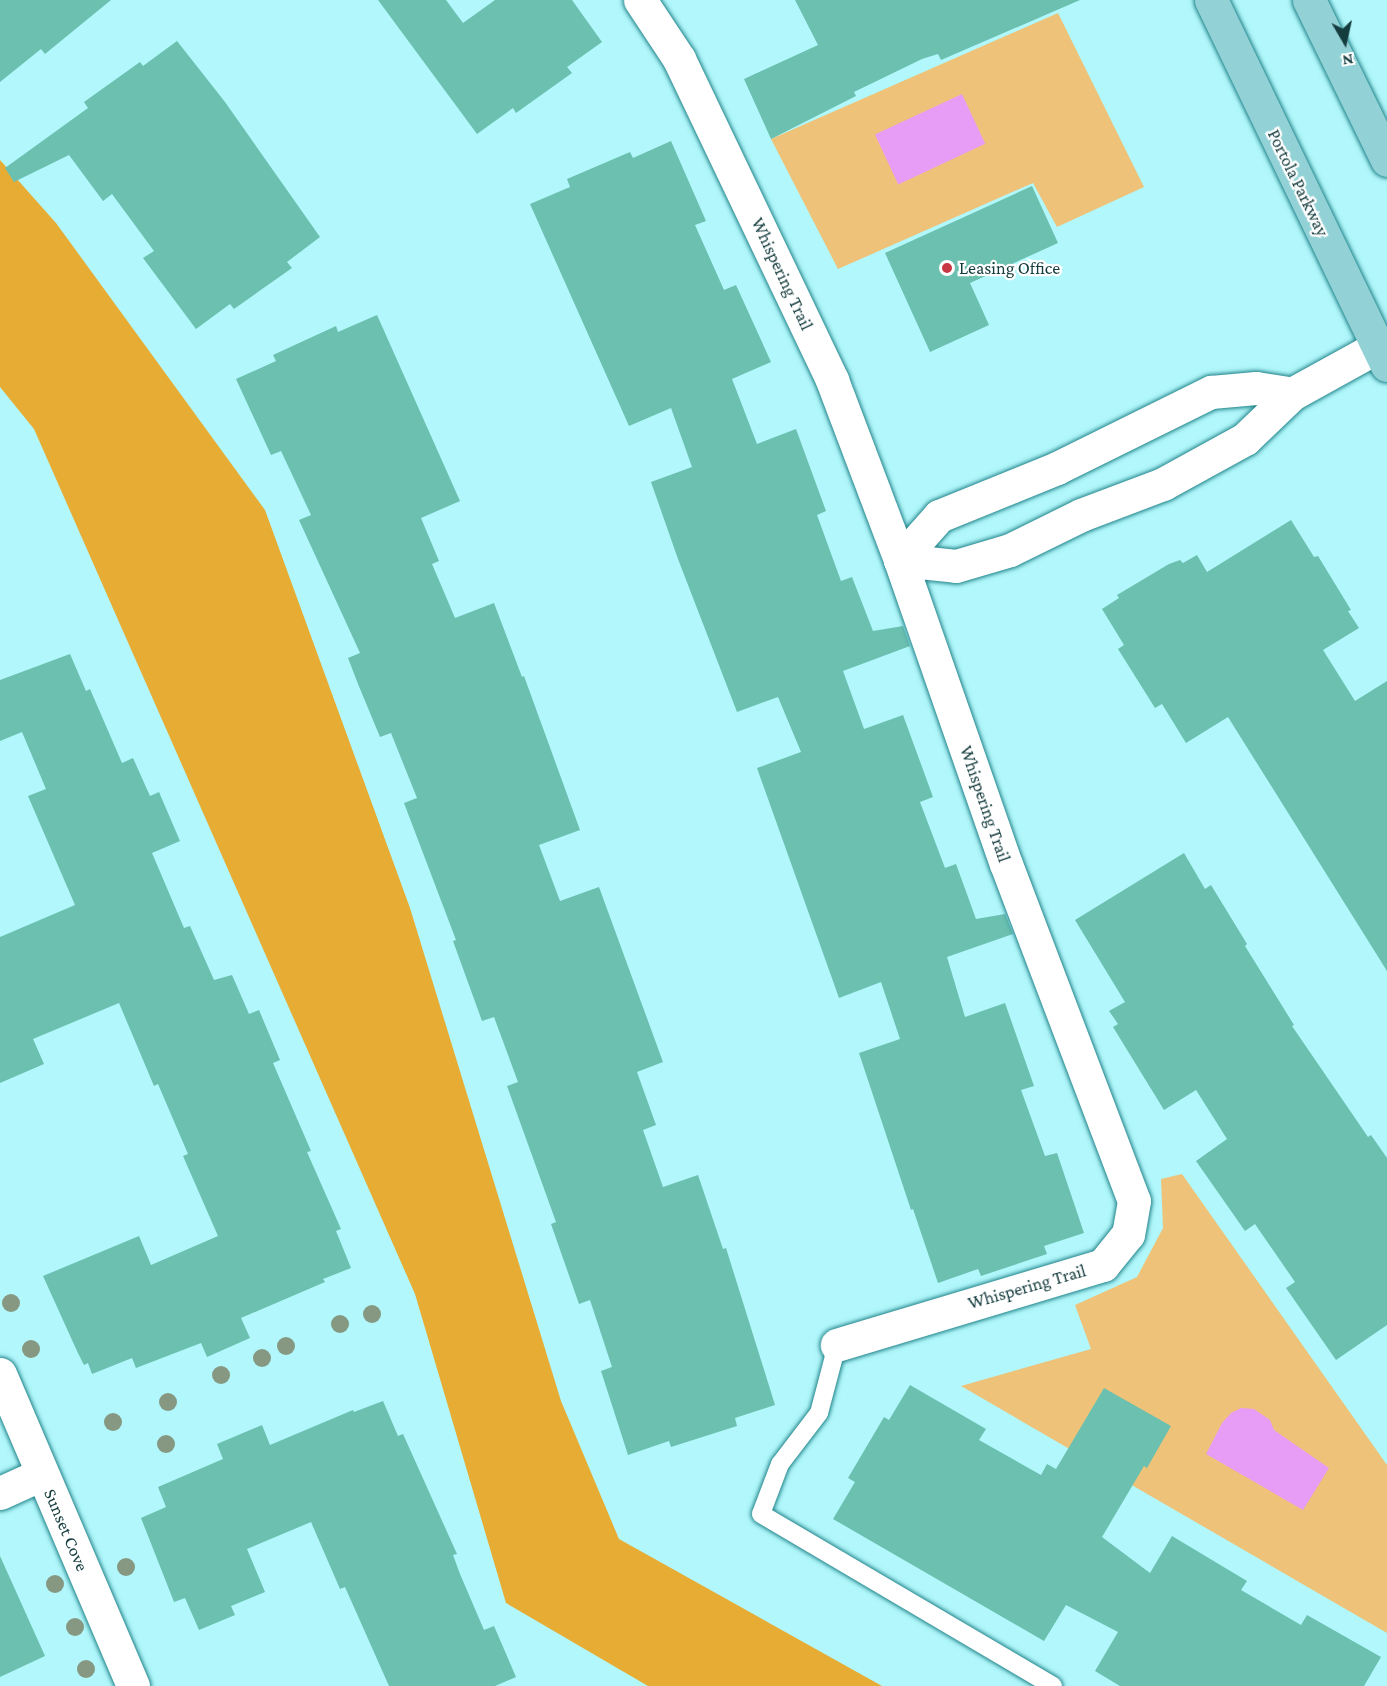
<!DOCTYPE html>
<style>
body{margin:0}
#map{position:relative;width:1387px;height:1686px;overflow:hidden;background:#b1f7fb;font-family:"Crimson Pro",serif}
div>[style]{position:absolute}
.green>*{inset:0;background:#eec379}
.forest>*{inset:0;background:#e7ac34}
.water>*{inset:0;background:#e79df6;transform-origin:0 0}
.building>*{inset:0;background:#6bc0b0}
.roads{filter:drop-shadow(0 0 2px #21848a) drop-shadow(0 0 2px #21848a)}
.lane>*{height:18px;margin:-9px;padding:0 9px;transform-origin:9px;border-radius:9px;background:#fff}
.street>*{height:33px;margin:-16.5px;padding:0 16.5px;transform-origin:16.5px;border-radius:16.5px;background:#fff}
.primary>*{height:33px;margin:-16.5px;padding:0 16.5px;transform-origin:16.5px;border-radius:16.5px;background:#92d2d6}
.trees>*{width:18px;height:18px;margin:-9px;border-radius:50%;background:#869881}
.dots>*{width:16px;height:16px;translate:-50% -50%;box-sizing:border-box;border:3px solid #fff;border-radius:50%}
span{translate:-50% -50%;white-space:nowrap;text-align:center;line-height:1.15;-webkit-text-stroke:4.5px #fff;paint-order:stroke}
.street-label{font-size:18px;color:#153c3e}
.poi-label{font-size:18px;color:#153c3e}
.left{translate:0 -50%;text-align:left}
.north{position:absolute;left:1315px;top:12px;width:60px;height:60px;-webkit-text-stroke:4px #fff;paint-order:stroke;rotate:171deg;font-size:16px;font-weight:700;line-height:24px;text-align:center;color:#153c3e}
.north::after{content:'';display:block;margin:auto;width:21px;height:27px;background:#153c3e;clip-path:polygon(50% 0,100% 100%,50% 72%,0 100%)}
</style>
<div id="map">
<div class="green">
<i style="clip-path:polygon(1058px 13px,1144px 187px,1057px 227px,1033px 183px,838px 269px,771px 139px)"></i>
<i style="clip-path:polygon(1182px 1174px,1387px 1465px,1387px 1633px,961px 1386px,1091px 1349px,1075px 1305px,1137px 1277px,1163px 1228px,1161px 1179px)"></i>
</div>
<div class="forest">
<i style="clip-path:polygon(0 160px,56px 223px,265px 510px,410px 908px,561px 1401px,619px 1539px,882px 1686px,648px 1686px,506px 1603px,415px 1294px,34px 429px,0 387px)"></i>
</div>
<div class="water">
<i style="left:962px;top:94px;width:55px;height:96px;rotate:65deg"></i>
<i style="clip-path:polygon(1241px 1408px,1254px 1409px,1270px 1420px,1274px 1430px,1329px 1468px,1303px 1510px,1206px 1454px,1222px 1423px,1231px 1413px)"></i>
</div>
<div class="building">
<i style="clip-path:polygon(0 0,111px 0,45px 54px,41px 49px,0 82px)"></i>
<i style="clip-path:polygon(378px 0,446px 0,463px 23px,495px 0,572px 0,602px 42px,567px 67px,572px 73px,516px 113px,513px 108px,477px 134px)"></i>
<i style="clip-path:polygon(795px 0,1080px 0,941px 60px,938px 54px,922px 59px,854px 92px,856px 96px,771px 139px,744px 79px,818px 45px)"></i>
<i style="clip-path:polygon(177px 41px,225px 102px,320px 237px,287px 262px,292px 268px,234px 309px,230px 304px,196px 329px,143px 258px,154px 251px,112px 194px,103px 201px,69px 155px,14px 182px,5px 168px,88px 108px,84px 102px,140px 62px,143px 66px)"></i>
<i style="clip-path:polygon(671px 141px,706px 221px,695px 225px,724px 290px,736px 285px,771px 362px,732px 379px,757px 444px,796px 429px,826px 511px,817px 515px,841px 581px,852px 577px,873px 631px,903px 626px,910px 646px,843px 671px,864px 729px,903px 715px,933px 797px,920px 802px,945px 868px,956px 864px,976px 919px,1005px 914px,1013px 934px,947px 957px,965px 1017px,1005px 1003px,1034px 1086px,1021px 1090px,1045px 1156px,1057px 1153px,1084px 1233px,1044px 1246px,1047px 1254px,981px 1276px,978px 1269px,938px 1283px,913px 1209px,911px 1210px,859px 1053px,900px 1039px,881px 982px,839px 998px,757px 768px,801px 752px,778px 697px,737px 712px,678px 559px,651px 482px,692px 467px,671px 408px,629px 426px,530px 204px,570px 187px,567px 179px,630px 152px,633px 158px)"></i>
<i style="clip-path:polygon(1032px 186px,1058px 243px,970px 283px,989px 325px,930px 352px,885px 253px)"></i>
<i style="clip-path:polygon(377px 315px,460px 501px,421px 518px,439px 561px,432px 564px,455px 618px,494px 603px,522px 677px,524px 676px,580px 830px,539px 845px,560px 901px,599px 887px,663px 1062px,637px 1072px,656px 1125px,643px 1130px,663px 1187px,698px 1175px,723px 1249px,726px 1248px,775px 1405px,735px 1418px,737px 1426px,671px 1447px,669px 1441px,628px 1455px,601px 1371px,612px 1367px,590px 1300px,579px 1304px,551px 1224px,556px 1222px,507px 1086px,518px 1082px,494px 1017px,482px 1021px,453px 941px,456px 940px,404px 803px,417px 798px,391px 733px,380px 737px,358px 684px,348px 658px,360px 653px,299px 520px,311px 515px,281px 451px,271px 455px,236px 379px,276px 361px,273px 355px,336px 326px,338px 332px)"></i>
<i style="clip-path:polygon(1291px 520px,1314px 557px,1318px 556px,1351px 610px,1348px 611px,1359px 628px,1323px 650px,1355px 701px,1387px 681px,1387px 971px,1228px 717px,1186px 743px,1162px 704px,1155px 708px,1118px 649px,1124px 645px,1102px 609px,1119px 598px,1117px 595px,1169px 564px,1180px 560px,1183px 563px,1197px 555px,1207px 572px)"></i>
<i style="clip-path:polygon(70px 654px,86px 691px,90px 689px,122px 763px,133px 758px,150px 796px,159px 792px,180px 841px,152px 853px,184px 928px,190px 926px,214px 980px,232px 975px,249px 1014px,259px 1010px,280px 1060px,273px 1063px,311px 1151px,307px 1152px,341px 1229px,336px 1231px,351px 1268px,323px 1279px,325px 1282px,241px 1318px,250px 1338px,207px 1357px,201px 1343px,136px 1368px,132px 1358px,92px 1374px,88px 1363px,84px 1365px,77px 1351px,43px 1276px,139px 1236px,151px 1265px,218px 1236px,183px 1156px,188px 1154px,158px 1084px,154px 1086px,119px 1003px,33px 1039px,44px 1064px,0 1083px,0 937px,75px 905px,28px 796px,46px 789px,22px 732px,0 741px,0 680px)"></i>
<i style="clip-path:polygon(1184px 853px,1205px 889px,1211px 885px,1247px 944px,1245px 946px,1294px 1025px,1292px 1026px,1368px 1137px,1371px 1135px,1387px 1158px,1387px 1325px,1336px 1360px,1286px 1288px,1295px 1282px,1255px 1224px,1245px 1231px,1196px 1161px,1227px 1139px,1196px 1090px,1164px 1110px,1113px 1027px,1118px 1024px,1109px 1011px,1125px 1002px,1075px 920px)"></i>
<i style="clip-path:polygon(910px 1385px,986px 1429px,979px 1440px,1041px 1475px,1047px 1464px,1056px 1469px,1104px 1388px,1171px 1426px,1147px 1468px,1144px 1466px,1102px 1537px,1150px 1573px,1172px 1536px,1247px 1581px,1241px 1590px,1301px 1625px,1307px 1615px,1381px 1657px,1364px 1686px,1120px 1686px,1095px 1671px,1118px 1632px,1066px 1605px,1044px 1641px,833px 1519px,855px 1482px,848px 1478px,884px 1417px,889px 1420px)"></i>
<i style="clip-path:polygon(383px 1401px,398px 1436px,403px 1434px,457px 1554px,453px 1555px,460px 1574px,484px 1630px,494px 1626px,516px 1677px,495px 1686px,389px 1686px,345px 1587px,340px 1589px,311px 1522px,247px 1549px,265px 1592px,231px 1606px,235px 1615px,199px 1630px,185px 1598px,174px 1602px,141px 1518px,166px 1507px,158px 1487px,223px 1459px,217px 1444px,262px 1425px,270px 1445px,353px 1410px,354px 1412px)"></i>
<i style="clip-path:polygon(0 1556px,45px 1656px,0 1677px)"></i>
</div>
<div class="roads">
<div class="lane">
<i style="left:837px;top:1345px;width:70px;rotate:104.8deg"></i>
<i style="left:819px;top:1413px;width:64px;rotate:127.4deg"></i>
<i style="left:780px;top:1464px;width:53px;rotate:110.8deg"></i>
<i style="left:761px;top:1514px;width:339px;rotate:30.5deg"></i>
</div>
<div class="street">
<i style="left:640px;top:0;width:71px;rotate:56.5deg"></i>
<i style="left:679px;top:59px;width:356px;rotate:64.5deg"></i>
<i style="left:832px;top:380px;width:192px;rotate:69.3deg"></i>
<i style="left:900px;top:560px;width:322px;rotate:70.8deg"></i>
<i style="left:1006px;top:864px;width:360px;rotate:69.2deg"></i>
<i style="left:1134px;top:1201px;width:34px;rotate:100deg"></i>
<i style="left:1128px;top:1234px;width:40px;rotate:129deg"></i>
<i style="left:1103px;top:1265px;width:278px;rotate:163.3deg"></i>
<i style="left:900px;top:560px;width:56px;rotate:6.1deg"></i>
<i style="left:956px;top:566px;width:56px;rotate:-16.5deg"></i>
<i style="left:1010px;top:550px;width:79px;rotate:-26.2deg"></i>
<i style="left:1081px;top:515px;width:88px;rotate:-20.7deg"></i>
<i style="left:1163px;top:484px;width:94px;rotate:-28.8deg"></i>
<i style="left:1245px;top:439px;width:65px;rotate:-43.8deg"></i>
<i style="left:1292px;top:394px;width:97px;rotate:-28.9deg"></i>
<i style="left:900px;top:560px;width:59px;rotate:-48.4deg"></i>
<i style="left:939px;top:516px;width:127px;rotate:-22.1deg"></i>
<i style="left:1057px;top:468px;width:172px;rotate:-26.3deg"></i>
<i style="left:1211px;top:392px;width:45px;rotate:-5.1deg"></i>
<i style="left:1256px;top:388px;width:36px;rotate:9deg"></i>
<i style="left:0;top:1374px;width:339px;rotate:66.9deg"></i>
<i style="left:0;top:1493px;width:46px;rotate:-24.3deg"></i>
</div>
<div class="primary">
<i style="left:1211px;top:0;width:405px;rotate:64.3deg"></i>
<i style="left:1309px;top:0;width:178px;rotate:64deg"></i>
</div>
</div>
<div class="trees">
<i style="left:11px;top:1303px"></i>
<i style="left:372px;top:1314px"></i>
<i style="left:340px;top:1324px"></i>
<i style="left:286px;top:1346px"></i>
<i style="left:31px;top:1349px"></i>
<i style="left:262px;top:1358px"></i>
<i style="left:221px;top:1375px"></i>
<i style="left:168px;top:1402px"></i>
<i style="left:113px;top:1422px"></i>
<i style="left:166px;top:1444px"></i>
<i style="left:126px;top:1567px"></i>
<i style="left:55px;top:1584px"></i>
<i style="left:75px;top:1627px"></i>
<i style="left:86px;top:1669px"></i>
</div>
<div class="dots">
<i style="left:947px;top:268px;background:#c73744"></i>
</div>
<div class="street-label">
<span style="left:1298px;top:183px;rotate:64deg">Portola Parkway</span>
<span style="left:782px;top:274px;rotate:65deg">Whispering Trail</span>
<span style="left:985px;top:804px;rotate:71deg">Whispering Trail</span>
<span style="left:1027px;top:1287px;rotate:-16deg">Whispering Trail</span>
<span style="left:66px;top:1530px;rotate:67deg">Sunset Cove</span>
</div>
<div class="poi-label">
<span class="left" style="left:959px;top:268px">Leasing Office</span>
</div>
<div class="north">N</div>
</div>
